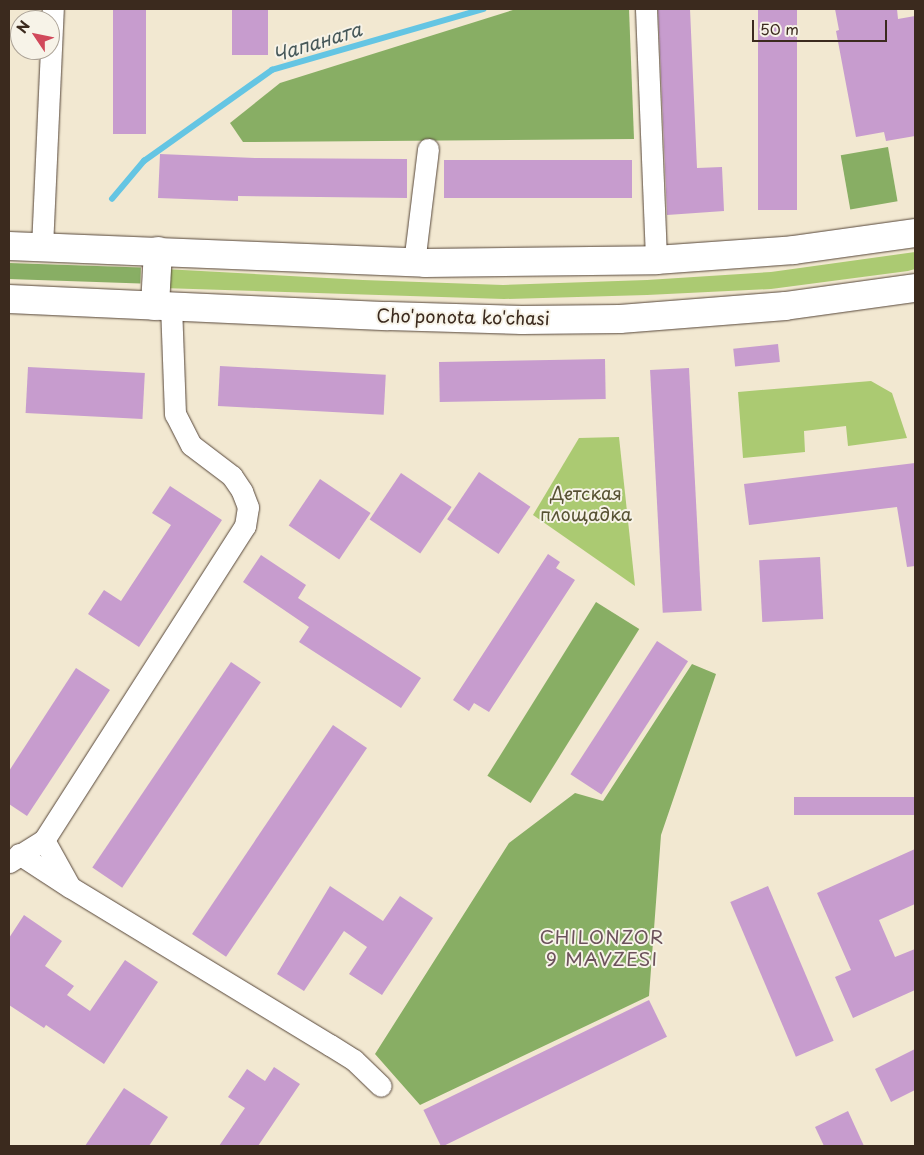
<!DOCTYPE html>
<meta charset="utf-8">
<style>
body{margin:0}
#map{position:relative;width:924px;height:1155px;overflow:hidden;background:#f2e8d1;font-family:"Playpen Sans",sans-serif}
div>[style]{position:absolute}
.green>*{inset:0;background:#abca72}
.forest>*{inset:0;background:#88ae64;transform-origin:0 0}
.stream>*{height:5.5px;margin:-2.75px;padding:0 2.75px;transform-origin:2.75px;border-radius:2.75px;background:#64c5e3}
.building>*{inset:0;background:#c79cce;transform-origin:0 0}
.roads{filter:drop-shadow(0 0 1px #564639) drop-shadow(0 0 1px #564639)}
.minor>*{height:21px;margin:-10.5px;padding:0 10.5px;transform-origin:10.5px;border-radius:10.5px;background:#fff}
.secondary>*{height:28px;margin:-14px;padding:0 14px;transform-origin:14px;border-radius:14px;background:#fff}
span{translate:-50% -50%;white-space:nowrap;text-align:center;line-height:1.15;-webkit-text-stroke:4px #f7f3e8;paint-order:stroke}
.street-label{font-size:18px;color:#3b2a1e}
.park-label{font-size:18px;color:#575233}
.water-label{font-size:19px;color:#475859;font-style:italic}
.neighbourhood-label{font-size:19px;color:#6c525c;letter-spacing:1px}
.frame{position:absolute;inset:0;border:10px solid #3b2a1e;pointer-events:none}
.north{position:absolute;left:10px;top:10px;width:50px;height:50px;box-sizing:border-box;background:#f7f3e8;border:1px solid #aca397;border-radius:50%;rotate:304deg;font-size:14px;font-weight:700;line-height:20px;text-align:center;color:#3b2a1e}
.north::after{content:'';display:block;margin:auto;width:18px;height:22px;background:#d1495b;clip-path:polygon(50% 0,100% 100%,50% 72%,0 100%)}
.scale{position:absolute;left:752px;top:20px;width:135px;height:22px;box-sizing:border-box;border:2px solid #3b2a1e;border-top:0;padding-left:6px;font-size:15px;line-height:18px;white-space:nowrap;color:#3b2a1e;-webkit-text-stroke:4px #f7f3e8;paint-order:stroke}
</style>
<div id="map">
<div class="green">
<i style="clip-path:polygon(915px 252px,915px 269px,908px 271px,771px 289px,647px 295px,504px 299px,162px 288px,164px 269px,363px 280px,503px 285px,647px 280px,771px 272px)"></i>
<i style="clip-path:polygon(871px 381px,892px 393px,907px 438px,848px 446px,846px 426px,804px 431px,805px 452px,743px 458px,738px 392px)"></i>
<i style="clip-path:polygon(619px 437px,635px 586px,533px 515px,579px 438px)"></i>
</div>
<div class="forest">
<i style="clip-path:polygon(516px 9px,629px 9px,634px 139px,243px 142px,230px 123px,280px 83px)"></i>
<i style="left:888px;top:147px;width:55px;height:48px;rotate:80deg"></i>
<i style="left:9px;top:263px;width:132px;height:16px;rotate:2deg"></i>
<i style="left:596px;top:602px;width:51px;height:205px;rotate:32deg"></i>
<i style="clip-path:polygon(692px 664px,716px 674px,661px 835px,649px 996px,420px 1105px,375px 1054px,509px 843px,575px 793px,603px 801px)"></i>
</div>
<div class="stream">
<i style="left:112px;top:199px;width:50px;rotate:-49.9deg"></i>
<i style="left:144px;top:161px;width:157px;rotate:-35.4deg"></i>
<i style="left:272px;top:70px;width:220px;rotate:-16.1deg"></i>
</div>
<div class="building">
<i style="left:113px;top:9px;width:33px;height:125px"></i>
<i style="left:232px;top:9px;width:36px;height:46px"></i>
<i style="clip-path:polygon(658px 9px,690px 9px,697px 168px,722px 167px,724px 211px,667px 215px)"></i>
<i style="left:758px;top:9px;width:39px;height:201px"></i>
<i style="clip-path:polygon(835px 9px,897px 9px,898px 19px,915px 16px,915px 136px,886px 141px,884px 132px,856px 137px,836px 31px,839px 30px)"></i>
<i style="clip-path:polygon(160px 154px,255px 158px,407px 159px,407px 198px,238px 196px,238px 201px,158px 198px)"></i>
<i style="left:444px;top:160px;width:188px;height:38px"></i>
<i style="left:778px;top:344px;width:18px;height:45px;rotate:84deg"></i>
<i style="left:605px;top:359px;width:40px;height:166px;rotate:89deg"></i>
<i style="left:220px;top:366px;width:166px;height:40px;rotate:3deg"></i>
<i style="left:28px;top:367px;width:117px;height:46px;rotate:3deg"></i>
<i style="left:689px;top:368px;width:243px;height:39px;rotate:87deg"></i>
<i style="clip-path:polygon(915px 463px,915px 566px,907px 567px,897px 507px,749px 525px,744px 484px)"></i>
<i style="left:479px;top:472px;width:62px;height:57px;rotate:34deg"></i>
<i style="left:401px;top:473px;width:61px;height:56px;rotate:34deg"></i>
<i style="left:320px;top:479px;width:61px;height:56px;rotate:34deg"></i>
<i style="clip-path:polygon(170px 486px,222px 520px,139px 647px,88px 614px,104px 590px,121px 601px,171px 525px,152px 513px)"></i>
<i style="clip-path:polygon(548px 554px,560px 562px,556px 568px,575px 580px,489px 712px,474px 703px,469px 711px,453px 700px)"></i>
<i style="clip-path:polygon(261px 555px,306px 585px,298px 598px,421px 678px,401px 708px,299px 642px,309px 627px,243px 582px)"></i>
<i style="left:820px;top:557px;width:62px;height:61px;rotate:87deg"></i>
<i style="left:657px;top:641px;width:37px;height:159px;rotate:33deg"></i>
<i style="left:231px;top:662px;width:36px;height:248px;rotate:34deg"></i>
<i style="clip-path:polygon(76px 668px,110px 690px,27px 816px,9px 804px,9px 771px)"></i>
<i style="left:333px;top:725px;width:41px;height:252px;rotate:34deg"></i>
<i style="left:915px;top:797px;width:18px;height:121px;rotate:90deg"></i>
<i style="clip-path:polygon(915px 849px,915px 904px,879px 920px,895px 957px,915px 949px,915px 990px,853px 1018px,835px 977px,851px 970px,817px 893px)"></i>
<i style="clip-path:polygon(330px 886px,383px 921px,400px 896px,433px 918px,382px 995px,349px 974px,367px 947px,344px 931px,304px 991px,277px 974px)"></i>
<i style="left:768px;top:886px;width:168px;height:41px;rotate:67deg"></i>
<i style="clip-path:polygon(24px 915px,62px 941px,45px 966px,74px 986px,67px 995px,90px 1011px,125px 960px,158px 982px,104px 1064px,46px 1025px,44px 1028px,9px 1005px,9px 938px)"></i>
<i style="left:649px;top:1000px;width:41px;height:251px;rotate:64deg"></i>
<i style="clip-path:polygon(915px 1049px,915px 1090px,891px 1102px,875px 1069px)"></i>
<i style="clip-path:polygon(274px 1067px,300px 1084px,258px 1146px,219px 1146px,245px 1108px,228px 1097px,247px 1069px,265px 1081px)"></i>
<i style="clip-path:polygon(124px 1088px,168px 1117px,149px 1146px,85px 1146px)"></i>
<i style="clip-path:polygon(848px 1111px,864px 1146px,824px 1146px,815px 1127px)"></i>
</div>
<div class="roads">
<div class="minor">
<i style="left:646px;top:9px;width:251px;rotate:87.7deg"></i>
<i style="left:42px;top:247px;width:238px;rotate:-87.4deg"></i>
<i style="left:414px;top:263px;width:115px;rotate:-83deg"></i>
<i style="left:44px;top:840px;width:54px;rotate:61deg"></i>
<i style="left:70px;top:887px;width:304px;rotate:31.3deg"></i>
<i style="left:330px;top:1045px;width:28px;rotate:32deg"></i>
<i style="left:354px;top:1060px;width:37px;rotate:44deg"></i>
<i style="left:19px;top:854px;width:59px;rotate:33.1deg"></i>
<i style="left:9px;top:862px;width:41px;rotate:-32.2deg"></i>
<i style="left:44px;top:840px;width:373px;rotate:-57.4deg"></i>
<i style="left:245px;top:526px;width:19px;rotate:-81deg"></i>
<i style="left:248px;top:507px;width:17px;rotate:-111deg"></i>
<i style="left:242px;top:491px;width:18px;rotate:-124deg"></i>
<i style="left:232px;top:476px;width:51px;rotate:-142.9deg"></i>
<i style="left:191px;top:445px;width:35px;rotate:-117deg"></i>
<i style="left:175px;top:414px;width:107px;rotate:-92.1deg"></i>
</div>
<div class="secondary">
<i style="left:9px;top:246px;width:416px;rotate:2.3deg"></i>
<i style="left:425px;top:263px;width:231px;rotate:-0.7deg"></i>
<i style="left:656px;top:260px;width:138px;rotate:-4.1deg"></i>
<i style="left:794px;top:250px;width:122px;rotate:-8deg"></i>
<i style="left:9px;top:299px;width:379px;rotate:2.6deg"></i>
<i style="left:388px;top:316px;width:134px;rotate:1.7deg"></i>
<i style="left:522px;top:320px;width:98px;rotate:-0.6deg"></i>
<i style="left:620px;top:319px;width:166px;rotate:-4.5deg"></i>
<i style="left:785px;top:306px;width:131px;rotate:-7.9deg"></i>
<i style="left:155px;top:306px;width:55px;rotate:-86.9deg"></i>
</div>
</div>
<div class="street-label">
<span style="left:463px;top:317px;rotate:1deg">Cho'ponota ko'chasi</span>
</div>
<div class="park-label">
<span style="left:586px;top:504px">Детская<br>площадка</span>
</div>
<div class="water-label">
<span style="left:317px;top:42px;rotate:-17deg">Чапаната</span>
</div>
<div class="neighbourhood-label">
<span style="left:602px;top:948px">CHILONZOR<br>9 MAVZESI</span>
</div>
<div class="frame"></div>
<div class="north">N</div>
<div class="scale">50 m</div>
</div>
